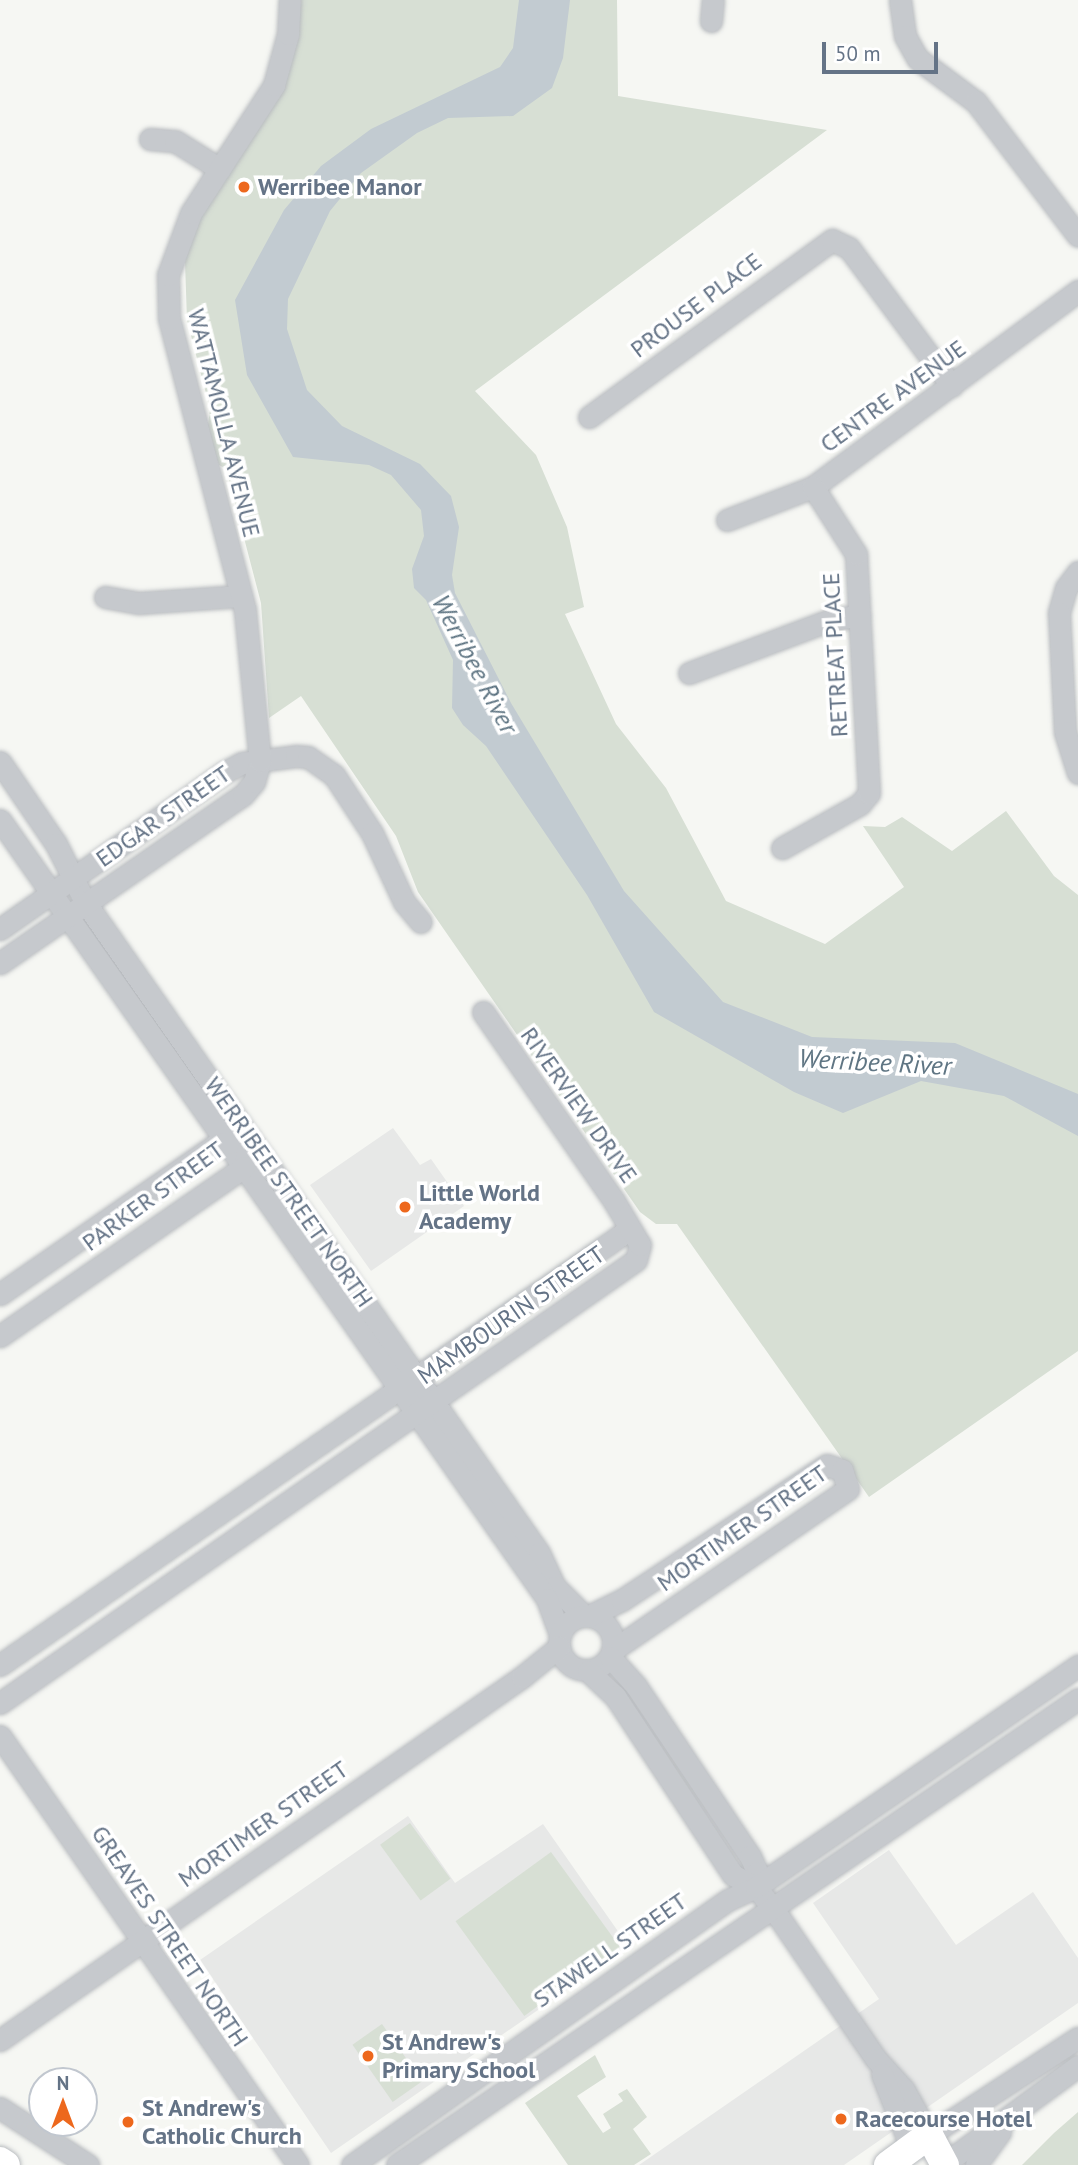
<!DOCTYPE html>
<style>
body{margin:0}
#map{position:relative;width:1078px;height:2165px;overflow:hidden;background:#f6f7f3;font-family:"PT Sans",sans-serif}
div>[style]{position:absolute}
.built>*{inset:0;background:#e7e8e7}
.green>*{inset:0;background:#d7dfd4;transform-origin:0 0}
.water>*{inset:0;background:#c2cbd1}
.roads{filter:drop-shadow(0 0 2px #b9bcc0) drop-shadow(0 0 2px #b9bcc0)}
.minor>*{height:21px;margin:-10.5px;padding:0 10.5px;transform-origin:10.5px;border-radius:10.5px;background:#c6c9cd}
.minor>.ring{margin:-10.5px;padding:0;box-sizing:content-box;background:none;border:21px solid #c6c9cd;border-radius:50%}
.major>*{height:28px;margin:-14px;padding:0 14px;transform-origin:14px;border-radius:14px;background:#fff}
.dots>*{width:19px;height:19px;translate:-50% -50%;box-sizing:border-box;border:4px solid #fff;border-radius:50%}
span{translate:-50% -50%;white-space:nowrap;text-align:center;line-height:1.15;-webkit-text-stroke:7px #fff;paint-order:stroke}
.poi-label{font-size:24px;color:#647386;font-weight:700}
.left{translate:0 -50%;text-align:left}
.street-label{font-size:24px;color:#647386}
.water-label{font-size:26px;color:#5f7583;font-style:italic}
.north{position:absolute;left:28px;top:2067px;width:70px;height:70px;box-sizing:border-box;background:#fff;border:2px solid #c1c7cf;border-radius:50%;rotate:0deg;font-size:19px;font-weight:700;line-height:28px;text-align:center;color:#647386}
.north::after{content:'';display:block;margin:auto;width:24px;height:32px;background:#ed681d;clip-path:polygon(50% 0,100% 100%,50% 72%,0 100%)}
.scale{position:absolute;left:822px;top:42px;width:116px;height:32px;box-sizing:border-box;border:4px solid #647386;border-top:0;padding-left:9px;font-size:21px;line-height:24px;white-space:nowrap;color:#647386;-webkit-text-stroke:5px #fff;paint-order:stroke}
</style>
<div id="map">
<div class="built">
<i style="clip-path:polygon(393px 1128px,420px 1165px,431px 1159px,464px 1206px,371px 1271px,310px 1185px)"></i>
<i style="clip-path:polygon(408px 1816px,455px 1883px,543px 1824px,629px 1947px,331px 2153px,200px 1960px)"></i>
<i style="clip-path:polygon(889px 1850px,956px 1945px,1033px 1892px,1078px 1958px,1078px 2003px,844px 2165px,639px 2165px,879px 1999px,813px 1903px)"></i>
</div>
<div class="green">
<i style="clip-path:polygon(300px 0,617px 0,618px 96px,827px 130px,475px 391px,536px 455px,567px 527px,584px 607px,565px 614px,616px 724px,666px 788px,726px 901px,825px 944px,904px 887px,863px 826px,885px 827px,902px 817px,952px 851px,1006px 811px,1054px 876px,1078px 895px,1078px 1351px,869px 1497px,677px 1224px,656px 1224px,640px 1212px,418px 892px,396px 836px,301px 696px,269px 718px,261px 603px,226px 469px,219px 465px,207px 434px,210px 409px,187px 320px,185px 262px,188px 243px,202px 212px,275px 102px)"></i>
<i style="left:410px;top:1823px;width:69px;height:37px;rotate:54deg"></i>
<i style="left:551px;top:1852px;width:117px;height:118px;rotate:54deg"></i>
<i style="left:382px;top:2024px;width:70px;height:36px;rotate:55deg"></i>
<i style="clip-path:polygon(595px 2055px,606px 2077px,577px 2096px,603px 2133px,611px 2128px,603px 2114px,623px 2101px,618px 2094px,627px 2089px,647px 2117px,633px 2129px,651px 2154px,634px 2165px,568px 2165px,525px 2103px)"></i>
<i style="clip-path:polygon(1078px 2112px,1078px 2165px,1022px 2165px,1054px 2133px)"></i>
</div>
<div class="water">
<i style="clip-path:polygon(519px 0,570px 0,563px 58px,552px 88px,513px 116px,448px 118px,417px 133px,361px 173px,330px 211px,288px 299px,287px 329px,307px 390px,342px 426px,420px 464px,451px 496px,459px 527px,452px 575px,455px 593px,511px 703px,624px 891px,723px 1002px,812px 1037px,955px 1043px,1078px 1094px,1078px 1136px,1004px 1096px,921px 1081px,843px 1113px,794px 1092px,654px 1012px,587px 895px,486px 746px,463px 725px,452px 708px,453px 660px,426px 600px,414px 588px,412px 569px,424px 536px,421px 510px,391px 475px,369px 465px,293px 457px,247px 375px,235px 300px,284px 210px,321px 166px,371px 129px,500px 67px,513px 48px)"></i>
</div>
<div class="roads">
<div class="minor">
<i style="left:900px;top:0;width:36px;rotate:82deg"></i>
<i style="left:905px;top:36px;width:26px;rotate:61deg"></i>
<i style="left:918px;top:59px;width:72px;rotate:36.6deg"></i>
<i style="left:976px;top:102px;width:168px;rotate:52.7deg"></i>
<i style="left:711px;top:21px;width:21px;rotate:-85deg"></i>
<i style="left:150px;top:139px;width:25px;rotate:5deg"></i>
<i style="left:175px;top:141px;width:53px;rotate:31.9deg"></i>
<i style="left:589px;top:417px;width:301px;rotate:-36.1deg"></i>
<i style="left:832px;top:240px;width:19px;rotate:25deg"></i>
<i style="left:849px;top:248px;width:172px;rotate:53.3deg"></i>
<i style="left:727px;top:520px;width:92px;rotate:-21deg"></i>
<i style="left:813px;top:487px;width:330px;rotate:-36.5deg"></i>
<i style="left:1078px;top:572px;width:20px;rotate:127deg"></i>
<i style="left:1066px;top:588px;width:26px;rotate:106deg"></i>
<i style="left:1059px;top:613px;width:119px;rotate:87.1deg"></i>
<i style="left:1065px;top:732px;width:43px;rotate:72.4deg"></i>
<i style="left:105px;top:597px;width:35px;rotate:10deg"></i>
<i style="left:139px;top:603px;width:101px;rotate:-4deg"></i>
<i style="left:689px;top:673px;width:151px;rotate:-20.6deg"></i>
<i style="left:830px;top:620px;width:30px;rotate:-9deg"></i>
<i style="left:0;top:762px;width:99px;rotate:55.7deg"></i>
<i style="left:56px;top:844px;width:65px;rotate:63.4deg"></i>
<i style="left:85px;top:902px;width:794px;rotate:55.11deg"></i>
<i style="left:539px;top:1553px;width:38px;rotate:65deg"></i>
<i style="left:555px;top:1587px;width:41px;rotate:45deg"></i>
<i style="left:0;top:820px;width:952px;rotate:54.92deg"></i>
<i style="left:547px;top:1599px;width:37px;rotate:70deg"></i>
<i style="left:782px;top:848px;width:90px;rotate:-29.4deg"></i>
<i style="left:860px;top:804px;width:14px;rotate:-51deg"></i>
<i style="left:869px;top:793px;width:239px;rotate:-93.1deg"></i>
<i style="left:856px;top:554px;width:80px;rotate:-122.7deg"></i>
<i style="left:0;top:929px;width:274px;rotate:-34.9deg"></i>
<i style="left:225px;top:772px;width:19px;rotate:-28deg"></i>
<i style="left:242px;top:763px;width:54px;rotate:-7.4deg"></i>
<i style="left:296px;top:756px;width:12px;rotate:5deg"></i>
<i style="left:308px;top:757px;width:32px;rotate:35deg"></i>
<i style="left:334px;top:775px;width:69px;rotate:56.8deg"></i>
<i style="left:372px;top:833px;width:76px;rotate:65.1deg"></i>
<i style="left:404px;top:902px;width:26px;rotate:50deg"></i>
<i style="left:0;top:963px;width:295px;rotate:-34.7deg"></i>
<i style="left:243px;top:795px;width:17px;rotate:-50deg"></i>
<i style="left:254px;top:782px;width:22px;rotate:-74deg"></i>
<i style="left:260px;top:761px;width:152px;rotate:-95.7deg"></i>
<i style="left:245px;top:610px;width:302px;rotate:-104.6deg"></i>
<i style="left:169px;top:318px;width:43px;rotate:-91.3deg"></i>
<i style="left:168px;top:275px;width:66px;rotate:-69.6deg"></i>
<i style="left:191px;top:213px;width:153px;rotate:-57deg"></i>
<i style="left:274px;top:85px;width:53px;rotate:-74.6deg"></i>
<i style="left:288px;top:34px;width:34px;rotate:-87deg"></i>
<i style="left:0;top:1294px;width:262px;rotate:-34.7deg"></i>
<i style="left:215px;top:1145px;width:36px;rotate:-10deg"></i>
<i style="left:250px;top:1139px;width:29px;rotate:102deg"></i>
<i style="left:244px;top:1167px;width:297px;rotate:145.3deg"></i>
<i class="ring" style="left:559px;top:1616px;width:33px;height:33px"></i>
<i style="left:589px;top:1616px;width:37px;rotate:-26deg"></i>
<i style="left:622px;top:1600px;width:245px;rotate:-33.4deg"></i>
<i style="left:827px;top:1465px;width:16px;rotate:18deg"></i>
<i style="left:842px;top:1470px;width:20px;rotate:72deg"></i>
<i style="left:848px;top:1489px;width:283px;rotate:145.6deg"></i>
<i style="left:610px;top:1657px;width:39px;rotate:48deg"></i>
<i style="left:636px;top:1686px;width:205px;rotate:56.2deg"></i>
<i style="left:750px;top:1856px;width:17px;rotate:66deg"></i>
<i style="left:757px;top:1872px;width:15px;rotate:94deg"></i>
<i style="left:0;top:1665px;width:766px;rotate:-34.69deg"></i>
<i style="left:588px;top:1671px;width:37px;rotate:43deg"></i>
<i style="left:615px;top:1696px;width:214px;rotate:56.6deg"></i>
<i style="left:733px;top:1875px;width:26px;rotate:28deg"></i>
<i style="left:756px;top:1887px;width:29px;rotate:52deg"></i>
<i style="left:774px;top:1910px;width:181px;rotate:55.6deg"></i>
<i style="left:876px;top:2059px;width:42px;rotate:47.9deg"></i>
<i style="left:904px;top:2090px;width:51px;rotate:60.9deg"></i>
<i style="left:929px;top:2135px;width:178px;rotate:-33.1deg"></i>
<i style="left:0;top:1703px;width:775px;rotate:-34.86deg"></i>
<i style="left:636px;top:1260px;width:16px;rotate:-75deg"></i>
<i style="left:640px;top:1245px;width:51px;rotate:-120.6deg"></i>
<i style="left:614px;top:1201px;width:230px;rotate:-124.7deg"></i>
<i style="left:0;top:1736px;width:522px;rotate:55.21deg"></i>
<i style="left:0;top:2040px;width:636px;rotate:-34.81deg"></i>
<i style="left:522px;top:1677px;width:48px;rotate:-39deg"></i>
<i style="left:882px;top:2074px;width:79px;rotate:68.6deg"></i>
<i style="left:0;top:2108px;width:105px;rotate:32.9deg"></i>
<i style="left:944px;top:2164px;width:166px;rotate:-36.2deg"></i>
<i style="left:352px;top:2165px;width:460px;rotate:-35.2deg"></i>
<i style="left:728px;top:1900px;width:31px;rotate:-25deg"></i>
<i style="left:756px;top:1887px;width:391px;rotate:-34.5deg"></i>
<i style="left:397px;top:2165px;width:825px;rotate:-34.38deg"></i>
<i style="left:976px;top:2165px;width:41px;rotate:-54deg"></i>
</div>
<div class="major">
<i style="left:0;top:2161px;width:7px;rotate:34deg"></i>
<i style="left:888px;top:2165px;width:51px;rotate:-36.2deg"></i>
<i style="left:929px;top:2135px;width:34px;rotate:62deg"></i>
</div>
</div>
<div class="dots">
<i style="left:244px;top:187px;background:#ed681d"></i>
<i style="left:405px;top:1207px;background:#ed681d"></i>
<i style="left:368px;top:2056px;background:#ed681d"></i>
<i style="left:841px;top:2119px;background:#ed681d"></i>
<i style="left:128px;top:2122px;background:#ed681d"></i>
</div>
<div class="poi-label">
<span class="left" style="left:258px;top:187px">Werribee Manor</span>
<span class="left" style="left:419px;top:1207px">Little World<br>Academy</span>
<span class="left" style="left:382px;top:2056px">St Andrew's<br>Primary School</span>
<span class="left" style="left:142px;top:2122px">St Andrew's<br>Catholic Church</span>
<span class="left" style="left:855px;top:2119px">Racecourse Hotel</span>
</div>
<div class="street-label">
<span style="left:696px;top:305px;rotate:-37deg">PROUSE PLACE</span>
<span style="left:893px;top:396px;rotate:-36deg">CENTRE AVENUE</span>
<span style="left:224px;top:423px;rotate:76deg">WATTAMOLLA AVENUE</span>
<span style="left:835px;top:655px;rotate:-93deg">RETREAT PLACE</span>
<span style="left:163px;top:816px;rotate:-35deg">EDGAR STREET</span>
<span style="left:579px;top:1105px;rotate:55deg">RIVERVIEW DRIVE</span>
<span style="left:289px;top:1192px;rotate:55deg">WERRIBEE STREET NORTH</span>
<span style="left:153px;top:1196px;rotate:-36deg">PARKER STREET</span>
<span style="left:511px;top:1315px;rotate:-35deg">MAMBOURIN STREET</span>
<span style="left:742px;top:1528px;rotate:-35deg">MORTIMER STREET</span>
<span style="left:263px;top:1824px;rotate:-35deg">MORTIMER STREET</span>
<span style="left:170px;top:1936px;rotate:56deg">GREAVES STREET NORTH</span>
<span style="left:610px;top:1950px;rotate:-35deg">STAWELL STREET</span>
</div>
<div class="water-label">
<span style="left:475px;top:664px;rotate:62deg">Werribee River</span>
<span style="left:875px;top:1062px;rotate:3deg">Werribee River</span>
</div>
<div class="north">N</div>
<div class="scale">50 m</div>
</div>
